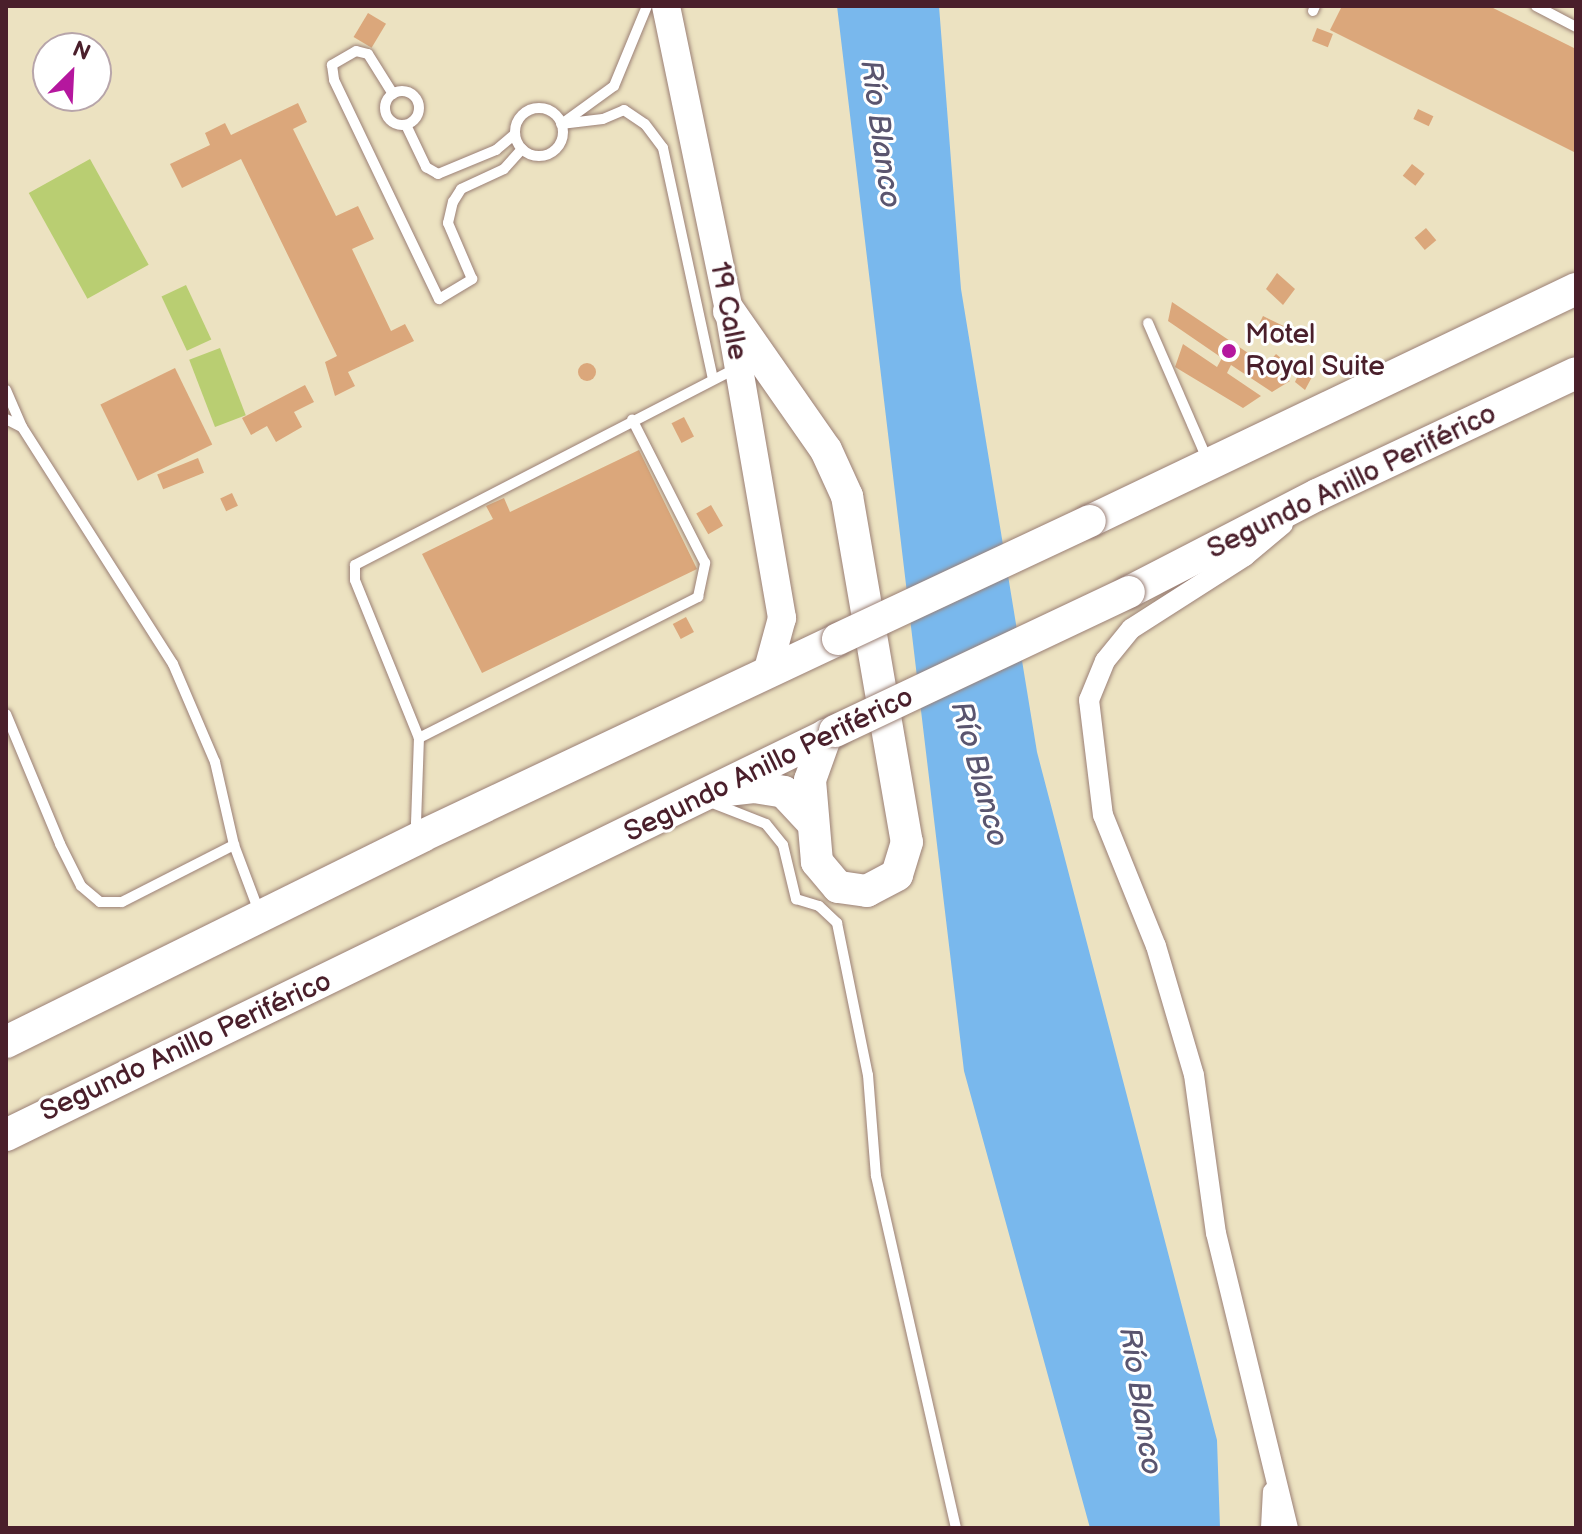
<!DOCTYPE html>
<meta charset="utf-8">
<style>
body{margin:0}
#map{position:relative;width:1582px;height:1534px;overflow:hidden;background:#ece2c1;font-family:"Balsamiq Sans",sans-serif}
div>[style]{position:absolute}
.green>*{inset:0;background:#b9ce72;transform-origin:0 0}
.water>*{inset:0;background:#79b8ed}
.building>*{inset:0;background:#dba77b;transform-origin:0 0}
.round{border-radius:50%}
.roads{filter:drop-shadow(0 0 2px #9b8076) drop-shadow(0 0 2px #9b8076)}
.service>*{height:10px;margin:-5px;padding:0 5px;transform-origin:5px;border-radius:5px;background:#fff}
.service>.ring{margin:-5px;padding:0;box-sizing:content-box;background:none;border:10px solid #fff;border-radius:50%}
.minor>*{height:20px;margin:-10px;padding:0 10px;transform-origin:10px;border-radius:10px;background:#fff}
.secondary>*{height:28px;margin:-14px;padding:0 14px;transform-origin:14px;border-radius:14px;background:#fff}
.primary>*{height:32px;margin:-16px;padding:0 16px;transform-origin:16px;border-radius:16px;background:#fff}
.bridges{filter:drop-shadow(0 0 2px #9b8076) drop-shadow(0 0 2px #9b8076)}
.primary-bridge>*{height:32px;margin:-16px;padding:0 16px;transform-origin:16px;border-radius:16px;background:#fff}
.dots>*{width:22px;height:22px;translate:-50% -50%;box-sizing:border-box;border:4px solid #fff;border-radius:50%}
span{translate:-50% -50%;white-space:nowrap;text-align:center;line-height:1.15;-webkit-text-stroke:6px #fff;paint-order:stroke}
.street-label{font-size:28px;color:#4a1f2b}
.poi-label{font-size:28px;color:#4a1f2b}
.left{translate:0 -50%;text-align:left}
.water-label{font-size:30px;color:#5a556f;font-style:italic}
.frame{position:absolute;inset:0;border:8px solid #4a1f2b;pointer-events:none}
.north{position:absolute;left:32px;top:32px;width:80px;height:80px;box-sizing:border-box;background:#fff;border:2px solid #b7a5aa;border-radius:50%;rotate:24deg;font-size:22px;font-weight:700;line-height:32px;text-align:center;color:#4a1f2b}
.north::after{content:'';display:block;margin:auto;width:28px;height:36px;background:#b5179e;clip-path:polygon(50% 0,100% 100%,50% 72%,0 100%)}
</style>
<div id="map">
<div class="green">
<i style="left:90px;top:159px;width:121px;height:70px;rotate:61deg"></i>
<i style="left:186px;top:285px;width:60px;height:27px;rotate:65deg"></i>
<i style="left:220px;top:348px;width:72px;height:33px;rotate:69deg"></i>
</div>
<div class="water">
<i style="clip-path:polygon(837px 6px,939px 6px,961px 289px,1037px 752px,1217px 1440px,1220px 1528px,1090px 1528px,964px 1071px)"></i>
</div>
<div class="building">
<i style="clip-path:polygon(1342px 6px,1489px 6px,1576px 49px,1576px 153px,1330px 30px)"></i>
<i style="left:368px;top:13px;width:21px;height:28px;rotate:31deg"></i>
<i style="left:1317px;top:28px;width:17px;height:14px;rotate:21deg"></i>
<i style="clip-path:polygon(298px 103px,307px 122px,293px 129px,336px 216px,358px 206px,374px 239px,352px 249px,391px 331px,405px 324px,414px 341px,348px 372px,355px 386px,335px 396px,325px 362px,337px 356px,241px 159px,182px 188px,170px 164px,210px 145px,205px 133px,225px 123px,231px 135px)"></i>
<i style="left:1418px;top:109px;width:17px;height:11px;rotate:25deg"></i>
<i style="left:1412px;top:164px;width:16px;height:15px;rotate:38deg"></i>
<i style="left:1426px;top:228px;width:16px;height:15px;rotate:50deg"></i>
<i style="clip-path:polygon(1277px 273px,1295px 289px,1283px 305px,1266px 289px)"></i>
<i style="clip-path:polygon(1172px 302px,1290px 381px,1272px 392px,1231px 365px,1227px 373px,1261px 396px,1243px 408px,1175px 367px,1183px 344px,1217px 367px,1222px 358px,1168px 321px)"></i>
<i style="left:1263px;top:316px;width:28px;height:8px;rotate:26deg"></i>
<i style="clip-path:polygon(1276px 354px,1295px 370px,1289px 374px,1271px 360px)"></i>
<i class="round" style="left:578px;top:363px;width:18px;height:18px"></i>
<i style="left:175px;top:368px;width:85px;height:83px;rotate:64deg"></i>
<i style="clip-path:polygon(1301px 369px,1313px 375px,1305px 390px,1295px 382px)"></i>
<i style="clip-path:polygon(305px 385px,314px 402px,294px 412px,302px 427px,276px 442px,267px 426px,251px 435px,242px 418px)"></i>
<i style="left:684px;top:417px;width:22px;height:14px;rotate:63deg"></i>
<i style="clip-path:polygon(639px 450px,697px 569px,482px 673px,422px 554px,493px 519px,486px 506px,504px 498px,510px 512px)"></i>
<i style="left:198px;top:458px;width:16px;height:44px;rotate:68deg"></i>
<i style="left:232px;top:493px;width:14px;height:13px;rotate:65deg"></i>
<i style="left:711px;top:505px;width:24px;height:17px;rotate:60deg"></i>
<i style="left:686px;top:617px;width:17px;height:15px;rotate:62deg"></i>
</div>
<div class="roads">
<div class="service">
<i style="left:1536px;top:6px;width:45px;rotate:27.7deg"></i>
<i style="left:1313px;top:11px;width:5px;rotate:-68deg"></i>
<i class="ring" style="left:385px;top:91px;width:24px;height:24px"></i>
<i style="left:393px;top:94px;width:47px;rotate:-122deg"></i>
<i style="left:368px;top:54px;width:12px;rotate:-166deg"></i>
<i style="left:356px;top:51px;width:28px;rotate:150deg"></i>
<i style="left:332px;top:65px;width:15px;rotate:82deg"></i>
<i style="left:334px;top:80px;width:243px;rotate:64.4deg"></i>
<i style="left:439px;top:299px;width:39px;rotate:-31deg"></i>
<i style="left:472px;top:279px;width:61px;rotate:-113.2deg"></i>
<i style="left:448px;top:223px;width:22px;rotate:-77deg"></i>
<i style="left:453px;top:202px;width:15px;rotate:-58deg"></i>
<i style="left:461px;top:189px;width:47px;rotate:-24.9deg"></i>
<i style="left:504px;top:169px;width:27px;rotate:-48deg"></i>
<i class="ring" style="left:515px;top:108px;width:38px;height:38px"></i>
<i style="left:563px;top:123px;width:63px;rotate:-36deg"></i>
<i style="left:614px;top:86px;width:87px;rotate:-67.6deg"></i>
<i style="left:561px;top:124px;width:42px;rotate:-6.8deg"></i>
<i style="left:603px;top:119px;width:23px;rotate:-23deg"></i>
<i style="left:624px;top:110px;width:25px;rotate:34deg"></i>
<i style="left:645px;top:124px;width:30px;rotate:53deg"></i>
<i style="left:663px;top:148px;width:236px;rotate:77.8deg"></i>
<i style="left:406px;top:125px;width:47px;rotate:64.5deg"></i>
<i style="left:426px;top:167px;width:14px;rotate:30deg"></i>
<i style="left:438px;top:174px;width:63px;rotate:-22.5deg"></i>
<i style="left:496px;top:150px;width:25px;rotate:-40deg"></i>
<i style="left:1148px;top:323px;width:150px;rotate:66.5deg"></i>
<i style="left:6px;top:390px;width:40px;rotate:66.6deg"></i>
<i style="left:6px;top:419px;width:18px;rotate:27deg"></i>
<i style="left:22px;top:427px;width:281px;rotate:57.5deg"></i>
<i style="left:173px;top:664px;width:107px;rotate:66.8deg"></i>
<i style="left:215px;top:762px;width:85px;rotate:77.1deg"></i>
<i style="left:234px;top:845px;width:74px;rotate:69.4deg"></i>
<i style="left:6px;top:714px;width:141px;rotate:67.4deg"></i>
<i style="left:60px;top:844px;width:47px;rotate:63.4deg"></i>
<i style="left:81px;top:886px;width:25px;rotate:40deg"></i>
<i style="left:100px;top:902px;width:22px"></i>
<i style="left:122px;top:902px;width:126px;rotate:-27deg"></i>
<i style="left:419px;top:738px;width:313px;rotate:-26.8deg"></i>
<i style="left:698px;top:597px;width:35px;rotate:-78deg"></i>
<i style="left:705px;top:563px;width:161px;rotate:-116.9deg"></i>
<i style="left:710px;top:802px;width:60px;rotate:21.4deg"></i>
<i style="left:766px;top:824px;width:27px;rotate:51deg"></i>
<i style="left:783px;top:845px;width:56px;rotate:76.5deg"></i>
<i style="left:796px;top:899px;width:24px;rotate:17deg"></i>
<i style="left:819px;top:906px;width:25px;rotate:43deg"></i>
<i style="left:837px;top:923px;width:155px;rotate:78.5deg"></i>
<i style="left:868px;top:1075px;width:101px;rotate:85.5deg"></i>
<i style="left:876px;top:1176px;width:361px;rotate:77.2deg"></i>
<i style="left:421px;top:834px;width:12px;rotate:-114deg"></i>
<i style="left:416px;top:823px;width:85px;rotate:-88deg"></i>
<i style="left:419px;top:738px;width:170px;rotate:-112.1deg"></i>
<i style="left:355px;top:580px;width:15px;rotate:-90deg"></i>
<i style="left:355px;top:565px;width:430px;rotate:-27.3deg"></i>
</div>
<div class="minor">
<i style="left:1283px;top:524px;width:50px;rotate:139.9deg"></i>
<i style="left:1245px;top:556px;width:135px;rotate:147.4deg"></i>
<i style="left:1131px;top:629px;width:41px;rotate:129.1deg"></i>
<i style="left:1105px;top:661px;width:42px;rotate:112.3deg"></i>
<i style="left:1089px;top:700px;width:116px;rotate:83.1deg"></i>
<i style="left:1103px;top:815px;width:141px;rotate:68deg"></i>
<i style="left:1156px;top:946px;width:134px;rotate:73.6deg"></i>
<i style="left:1194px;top:1075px;width:160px;rotate:82.1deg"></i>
<i style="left:1216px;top:1233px;width:304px;rotate:76.3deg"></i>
<i style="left:1271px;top:1528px;width:36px;rotate:-87deg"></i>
</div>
<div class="secondary">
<i style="left:666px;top:6px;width:311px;rotate:78.3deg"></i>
<i style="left:729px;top:311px;width:312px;rotate:80.2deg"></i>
<i style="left:782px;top:618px;width:57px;rotate:105.3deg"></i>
</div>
<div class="primary">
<i style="left:729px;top:311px;width:169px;rotate:55.1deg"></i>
<i style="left:826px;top:450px;width:51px;rotate:65.5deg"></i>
<i style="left:847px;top:496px;width:351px;rotate:80.2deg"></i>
<i style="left:907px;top:842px;width:34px;rotate:107deg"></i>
<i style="left:897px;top:875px;width:34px;rotate:152deg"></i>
<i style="left:867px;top:891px;width:29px;rotate:-172deg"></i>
<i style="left:838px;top:887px;width:33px;rotate:-130deg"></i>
<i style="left:817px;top:862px;width:82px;rotate:-94.9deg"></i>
<i style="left:810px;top:780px;width:48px;rotate:-70.4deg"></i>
<i style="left:1090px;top:521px;width:539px;rotate:-25.52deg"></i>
<i style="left:1129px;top:592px;width:212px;rotate:-27.3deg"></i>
<i style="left:1317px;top:495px;width:286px;rotate:-25.2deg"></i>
<i style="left:727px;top:790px;width:27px;rotate:-6deg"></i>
<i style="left:754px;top:787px;width:30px;rotate:9deg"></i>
<i style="left:784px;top:792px;width:38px;rotate:47deg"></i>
<i style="left:6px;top:1042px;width:464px;rotate:-26.3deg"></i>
<i style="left:422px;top:836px;width:460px;rotate:-25.3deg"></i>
<i style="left:6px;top:1135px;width:922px;rotate:-25.98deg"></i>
</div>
</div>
<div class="bridges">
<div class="primary-bridge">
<i style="left:838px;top:639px;width:278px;rotate:-25.1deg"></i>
<i style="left:835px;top:731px;width:325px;rotate:-25.3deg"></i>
</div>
</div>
<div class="dots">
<i style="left:1229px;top:351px;background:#b5179e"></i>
</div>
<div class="street-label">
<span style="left:728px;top:311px;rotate:79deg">19 Calle</span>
<span style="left:1352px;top:482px;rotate:-26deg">Segundo Anillo Periférico</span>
<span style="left:769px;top:765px;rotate:-26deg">Segundo Anillo Periférico</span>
<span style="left:186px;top:1047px;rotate:-25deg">Segundo Anillo Periférico</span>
</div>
<div class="poi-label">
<span class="left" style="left:1245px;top:351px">Motel<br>Royal Suite</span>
</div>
<div class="water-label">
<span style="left:880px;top:134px;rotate:82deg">Río Blanco</span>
<span style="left:979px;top:774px;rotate:75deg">Río Blanco</span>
<span style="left:1140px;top:1401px;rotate:81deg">Río Blanco</span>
</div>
<div class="frame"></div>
<div class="north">N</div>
</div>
